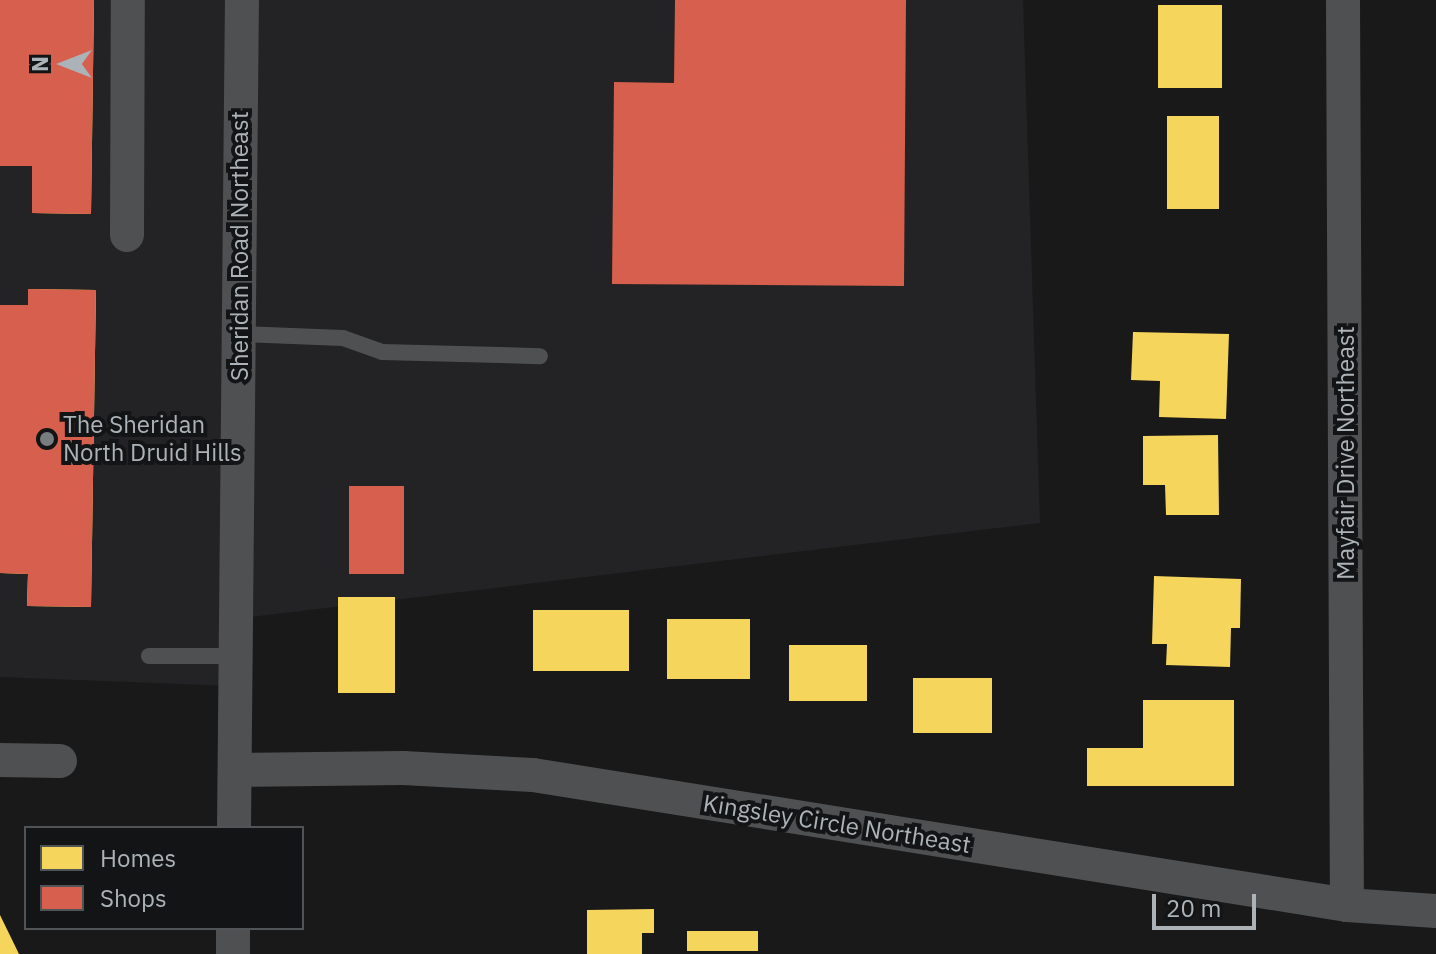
<!DOCTYPE html>
<style>
body{margin:0}
#map{position:relative;width:1436px;height:954px;overflow:hidden;background:#191919;font-family:"IBM Plex Sans",sans-serif}
div>[style]{position:absolute}
.built>*{inset:0;background:#232325}
.homes>*{inset:0;background:#f6d55c;transform-origin:0 0}
.shops>*{inset:0;background:#d6604d;transform-origin:0 0}
.lane>*{height:16px;margin:-8px;padding:0 8px;transform-origin:8px;border-radius:8px;background:#4e5052}
.street>*{height:34px;margin:-17px;padding:0 17px;transform-origin:17px;border-radius:17px;background:#4e5052}
.dots>*{width:22px;height:22px;translate:-50% -50%;box-sizing:border-box;border:4px solid #131415;border-radius:50%}
span{translate:-50% -50%;white-space:nowrap;text-align:center;line-height:1.15;-webkit-text-stroke:8px #131415;paint-order:stroke}
.street-label{font-size:24px;color:#acb3b8}
.poi-label{font-size:24px;color:#acb3b8}
.left{translate:0 -50%;text-align:left}
.legend{position:absolute;left:24px;top:826px;width:280px;height:104px;box-sizing:border-box;background:#131415;border:2px solid #505456;margin:0;padding:10px 14px;list-style:none;font-size:24px;color:#acb3b8}
.legend li{display:flex;align-items:center;gap:16px;height:40px}
.legend b{width:40px;border:2px solid #505456}
.north{position:absolute;left:24px;top:24px;width:80px;height:80px;-webkit-text-stroke:6px #131415;paint-order:stroke;rotate:270deg;font-size:22px;font-weight:700;line-height:32px;text-align:center;color:#acb3b8}
.north::after{content:'';display:block;margin:auto;width:28px;height:36px;background:#acb3b8;clip-path:polygon(50% 0,100% 100%,50% 72%,0 100%)}
.scale{position:absolute;left:1152px;top:894px;width:104px;height:36px;box-sizing:border-box;border:4px solid #acb3b8;border-top:0;padding-left:10px;font-size:24px;line-height:28px;white-space:nowrap;color:#acb3b8;-webkit-text-stroke:6px #131415;paint-order:stroke}
</style>
<div id="map">
<div class="built">
<i style="clip-path:polygon(0 0,1023px 0,1040px 523px,234px 619px,231px 686px,0 677px)"></i>
</div>
<div class="homes">
<i style="clip-path:polygon(0 0,94px 0,91px 214px,32px 213px,32px 166px,0 166px)"></i>
<i style="left:1158px;top:5px;width:64px;height:83px"></i>
<i style="left:1167px;top:116px;width:52px;height:93px"></i>
<i style="clip-path:polygon(28px 289px,96px 290px,91px 607px,27px 606px,28px 574px,0 573px,0 305px,28px 305px)"></i>
<i style="clip-path:polygon(1133px 332px,1229px 334px,1226px 419px,1159px 417px,1160px 381px,1131px 380px)"></i>
<i style="clip-path:polygon(1218px 435px,1219px 515px,1166px 515px,1165px 485px,1143px 485px,1143px 436px)"></i>
<i style="clip-path:polygon(1154px 576px,1241px 579px,1240px 628px,1231px 628px,1230px 667px,1166px 665px,1167px 644px,1152px 644px)"></i>
<i style="left:338px;top:597px;width:57px;height:96px"></i>
<i style="left:533px;top:610px;width:96px;height:61px"></i>
<i style="left:667px;top:619px;width:83px;height:60px"></i>
<i style="left:789px;top:645px;width:78px;height:56px"></i>
<i style="left:913px;top:678px;width:79px;height:55px"></i>
<i style="clip-path:polygon(1143px 700px,1234px 700px,1234px 786px,1087px 786px,1087px 748px,1143px 748px)"></i>
<i style="clip-path:polygon(654px 909px,654px 933px,642px 933px,642px 954px,587px 954px,587px 910px)"></i>
<i style="clip-path:polygon(0 915px,19px 954px,0 954px)"></i>
<i style="left:758px;top:931px;width:20px;height:71px;rotate:90deg"></i>
</div>
<div class="shops">
<i style="clip-path:polygon(0 0,94px 0,91px 214px,32px 213px,32px 166px,0 166px)"></i>
<i style="clip-path:polygon(675px 0,906px 0,904px 286px,612px 284px,614px 82px,674px 83px)"></i>
<i style="clip-path:polygon(28px 289px,96px 290px,91px 607px,27px 606px,28px 574px,0 573px,0 305px,28px 305px)"></i>
<i style="left:349px;top:486px;width:55px;height:88px"></i>
</div>
<div class="lane">
<i style="left:240px;top:334px;width:103px;rotate:2.2deg"></i>
<i style="left:343px;top:338px;width:41px;rotate:19.7deg"></i>
<i style="left:382px;top:352px;width:158px;rotate:1.5deg"></i>
<i style="left:149px;top:656px;width:88px"></i>
</div>
<div class="street">
<i style="left:1343px;top:0;width:905px;rotate:89.75deg"></i>
<i style="left:127px;top:235px;width:235px;rotate:-89.8deg"></i>
<i style="left:0;top:760px;width:60px;rotate:1deg"></i>
<i style="left:235px;top:770px;width:168px;rotate:-0.7deg"></i>
<i style="left:403px;top:768px;width:130px;rotate:3.1deg"></i>
<i style="left:533px;top:775px;width:824px;rotate:9.07deg"></i>
<i style="left:1347px;top:905px;width:89px;rotate:3.9deg"></i>
<i style="left:234px;top:828px;width:828px;rotate:-89.45deg"></i>
<i style="left:233px;top:954px;width:26px;rotate:-90deg"></i>
</div>
<div class="dots">
<i style="left:47px;top:439px;background:#797d80"></i>
</div>
<div class="street-label">
<span style="left:240px;top:246px;rotate:-90deg">Sheridan Road Northeast</span>
<span style="left:1346px;top:453px;rotate:-90deg">Mayfair Drive Northeast</span>
<span style="left:837px;top:824px;rotate:9deg">Kingsley Circle Northeast</span>
</div>
<div class="poi-label">
<span class="left" style="left:63px;top:439px">The Sheridan<br>North Druid Hills</span>
</div>
<ul class="legend">
<li><b style="height:22px;background:#f6d55c"></b>Homes</li>
<li><b style="height:22px;background:#d6604d"></b>Shops</li>
</ul>
<div class="north">N</div>
<div class="scale">20 m</div>
</div>
